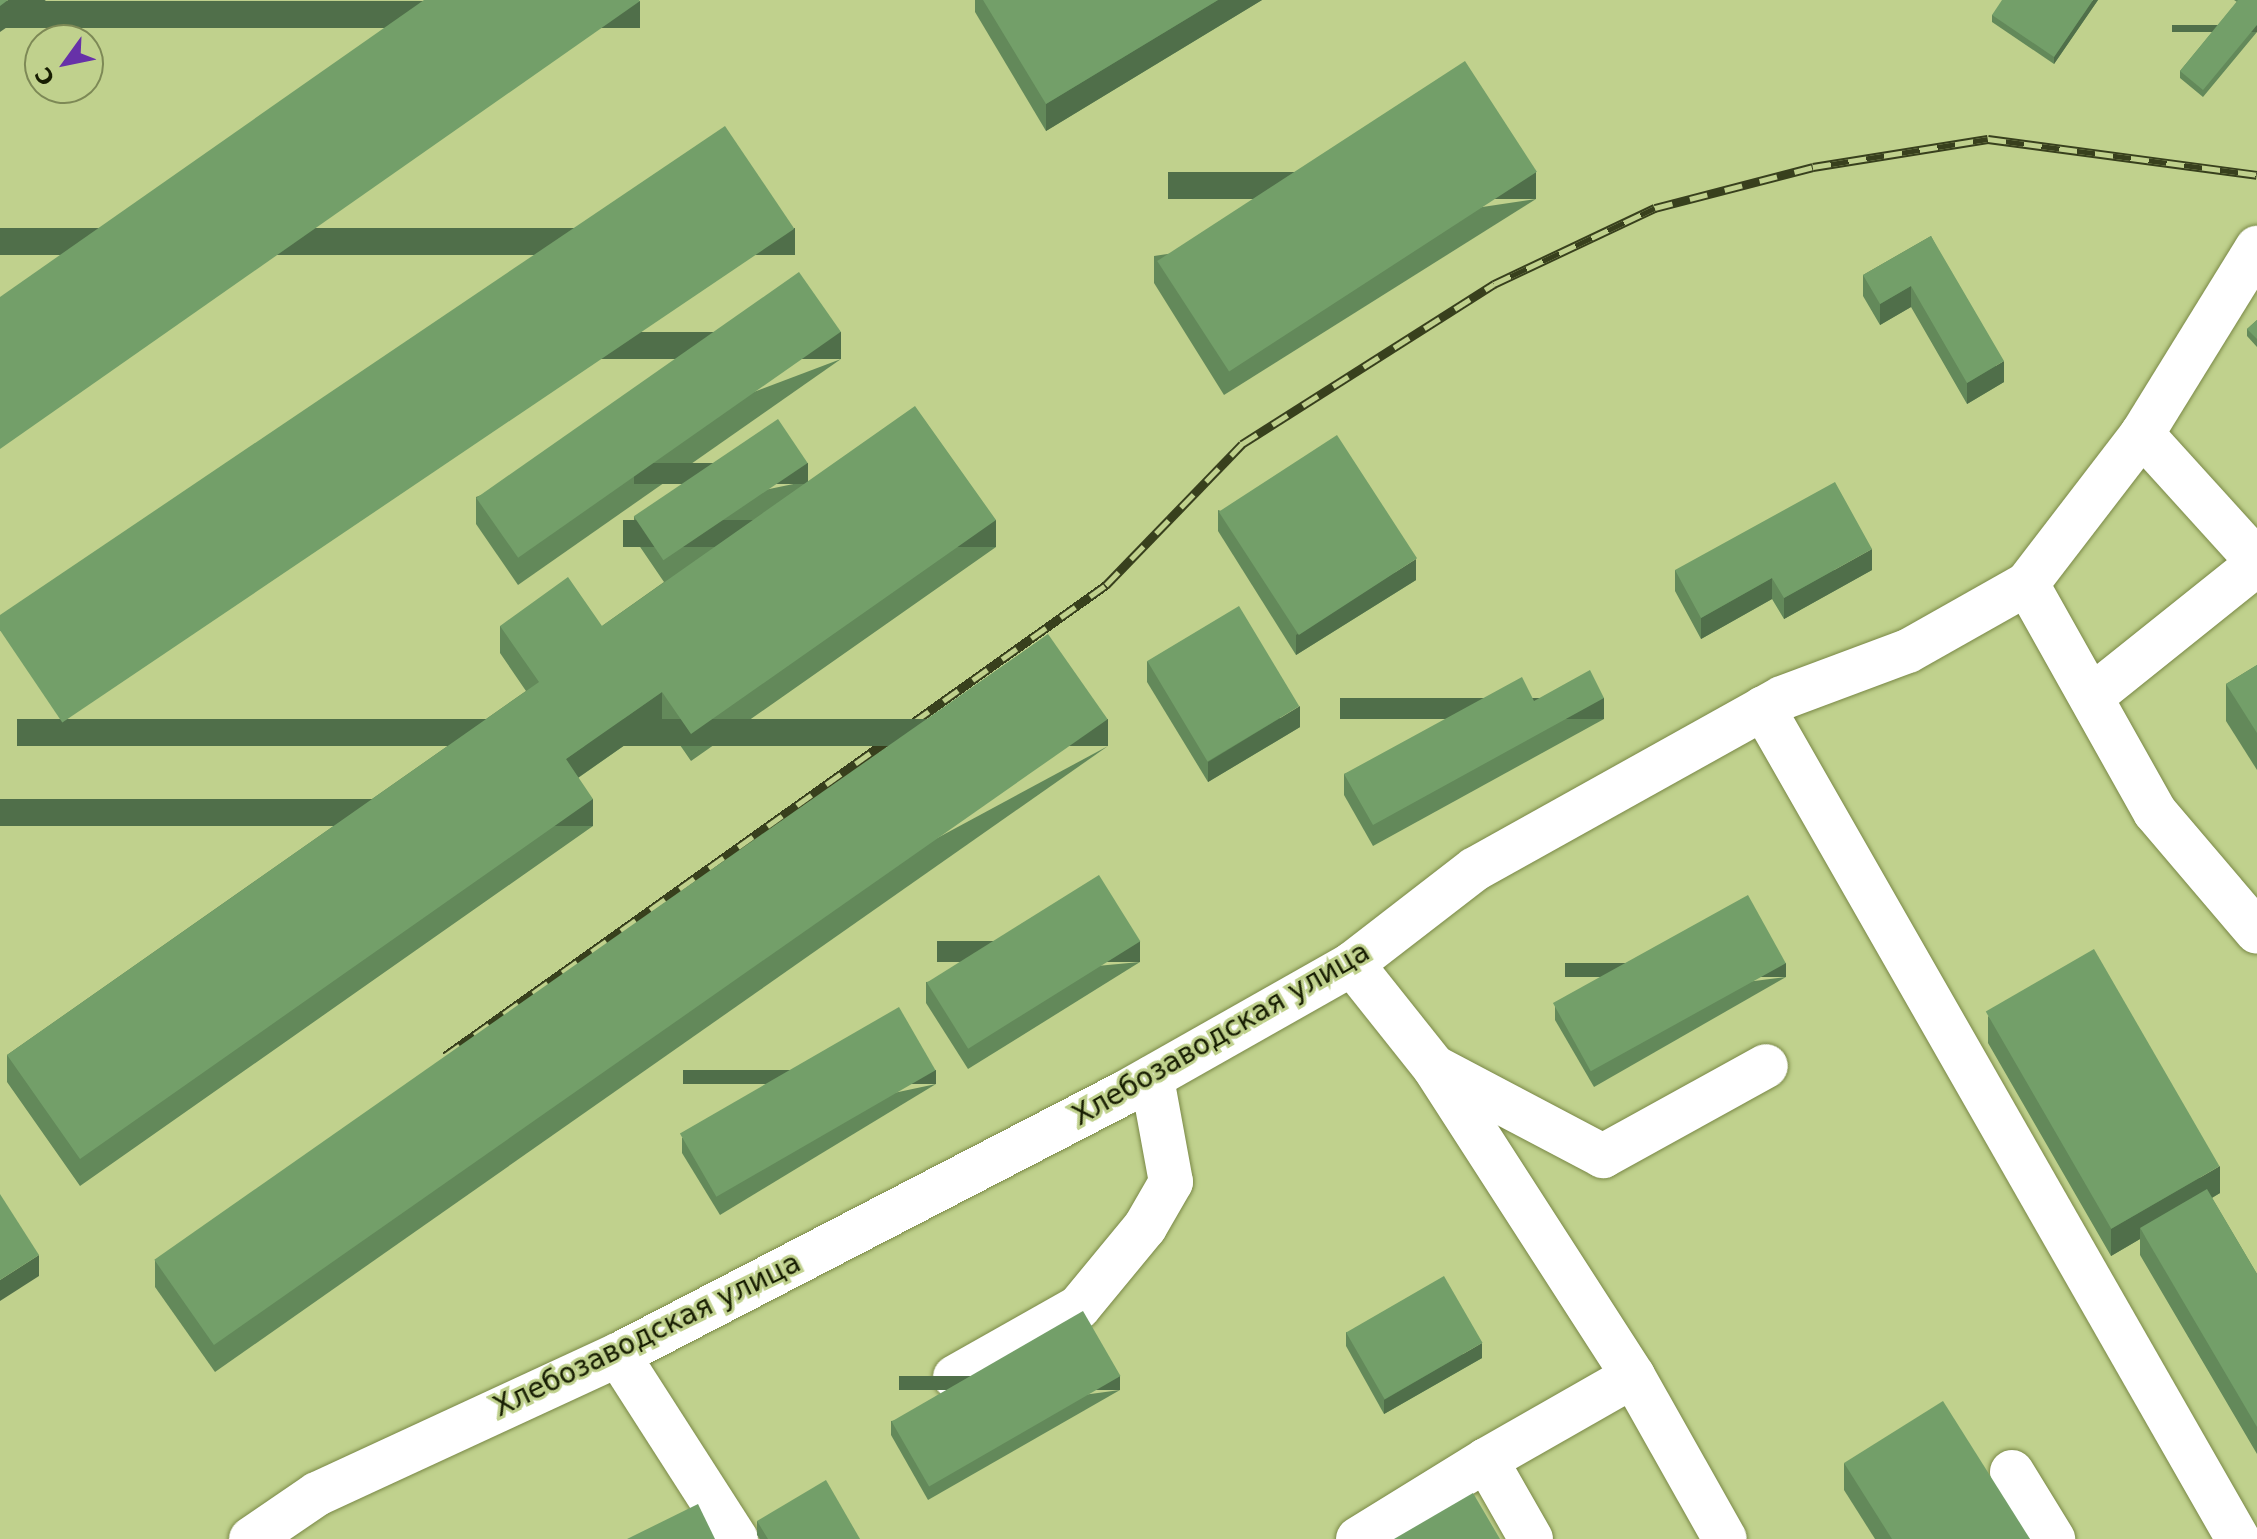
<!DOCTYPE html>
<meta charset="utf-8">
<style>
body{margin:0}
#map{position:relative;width:2257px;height:1539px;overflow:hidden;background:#c0d18d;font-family:"DejaVu Sans",sans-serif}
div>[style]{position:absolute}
.roads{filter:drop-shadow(0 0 2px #798846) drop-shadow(0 0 2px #798846)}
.minor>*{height:44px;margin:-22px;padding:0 22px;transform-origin:22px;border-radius:22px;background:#fff}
.rail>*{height:9px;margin-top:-4.5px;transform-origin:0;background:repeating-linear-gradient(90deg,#c0d18d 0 18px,#38401d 0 36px);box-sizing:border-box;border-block:2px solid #38401d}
.wall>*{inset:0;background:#63895a}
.shaded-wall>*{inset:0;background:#506f4a;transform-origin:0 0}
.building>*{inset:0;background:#739f69;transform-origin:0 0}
span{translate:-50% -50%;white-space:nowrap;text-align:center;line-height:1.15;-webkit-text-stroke:6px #c0d18d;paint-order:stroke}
.street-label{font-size:28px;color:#181e03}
.north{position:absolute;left:24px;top:24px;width:80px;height:80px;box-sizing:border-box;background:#c0d18d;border:2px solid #7d8956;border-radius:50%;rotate:237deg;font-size:22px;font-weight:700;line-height:32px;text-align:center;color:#181e03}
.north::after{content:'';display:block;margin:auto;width:28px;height:36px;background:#6731a8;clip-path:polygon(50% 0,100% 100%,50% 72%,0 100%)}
</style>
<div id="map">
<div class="roads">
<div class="minor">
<i style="left:2142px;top:434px;width:171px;rotate:47.8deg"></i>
<i style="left:2027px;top:584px;width:261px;rotate:60.7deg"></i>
<i style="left:2155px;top:812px;width:157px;rotate:49.6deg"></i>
<i style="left:2091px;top:697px;width:213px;rotate:-38.7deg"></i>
<i style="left:1763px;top:708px;width:957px;rotate:60.25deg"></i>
<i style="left:1352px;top:964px;width:132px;rotate:51.5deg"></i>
<i style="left:1434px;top:1067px;width:368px;rotate:57.2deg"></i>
<i style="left:1633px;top:1376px;width:187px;rotate:60.6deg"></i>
<i style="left:1436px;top:1068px;width:189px;rotate:27.8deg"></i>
<i style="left:1603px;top:1156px;width:186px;rotate:-28.9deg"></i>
<i style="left:618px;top:1355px;width:219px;rotate:57.3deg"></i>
<i style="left:955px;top:1377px;width:142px;rotate:-29.4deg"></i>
<i style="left:1079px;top:1307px;width:104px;rotate:-50.5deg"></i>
<i style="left:1145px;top:1227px;width:52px;rotate:-60deg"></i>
<i style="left:1171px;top:1182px;width:106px;rotate:-100.4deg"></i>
<i style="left:2012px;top:1472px;width:79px;rotate:58.5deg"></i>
<i style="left:251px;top:1539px;width:80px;rotate:-34.3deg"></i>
<i style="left:317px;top:1494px;width:332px;rotate:-24.8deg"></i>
<i style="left:618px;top:1355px;width:572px;rotate:-27.37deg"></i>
<i style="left:1126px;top:1092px;width:260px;rotate:-29.5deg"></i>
<i style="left:1352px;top:964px;width:155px;rotate:-37.7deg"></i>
<i style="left:1475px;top:869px;width:351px;rotate:-29.1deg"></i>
<i style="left:1782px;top:698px;width:134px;rotate:-20.5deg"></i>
<i style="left:1908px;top:651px;width:137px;rotate:-29.4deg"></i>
<i style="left:2027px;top:584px;width:189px;rotate:-52.5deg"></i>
<i style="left:2142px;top:434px;width:219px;rotate:-58.3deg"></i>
<i style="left:1358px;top:1539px;width:150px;rotate:-31.7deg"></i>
<i style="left:1531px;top:1539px;width:91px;rotate:-119.7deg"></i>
<i style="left:1486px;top:1460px;width:169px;rotate:-29.7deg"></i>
</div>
</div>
<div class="rail">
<i style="left:445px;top:1056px;width:812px;rotate:-35.47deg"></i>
<i style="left:1106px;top:585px;width:196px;rotate:-46deg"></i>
<i style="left:1242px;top:444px;width:299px;rotate:-32.4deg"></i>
<i style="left:1494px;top:284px;width:178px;rotate:-25.3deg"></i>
<i style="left:1655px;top:208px;width:163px;rotate:-14.5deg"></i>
<i style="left:1813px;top:167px;width:177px;rotate:-9.1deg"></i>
<i style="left:1988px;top:139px;width:271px;rotate:7.6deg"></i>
</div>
<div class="wall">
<i style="clip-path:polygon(975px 0,1262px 0,1046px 131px,975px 12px)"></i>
<i style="clip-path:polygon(2098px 0,2054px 64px,1992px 22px,1992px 15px)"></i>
<i style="clip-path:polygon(2234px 0,2257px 0,2257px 32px,2203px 97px,2180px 78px,2180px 71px,2237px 2px)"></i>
<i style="clip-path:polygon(1536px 199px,1224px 395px,1154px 283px,1154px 256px)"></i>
<i style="clip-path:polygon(1931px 236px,2004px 382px,1967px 404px,1911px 307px,1880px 325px,1863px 296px,1863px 275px)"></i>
<i style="clip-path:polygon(2257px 320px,2257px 347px,2247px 336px,2247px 329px)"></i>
<i style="clip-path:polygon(841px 359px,518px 585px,476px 524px,476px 497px)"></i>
<i style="clip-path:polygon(808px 481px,996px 547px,691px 761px,662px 719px,578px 778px,593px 826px,80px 1186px,7px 1082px,7px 1055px,526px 691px,500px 653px,500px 626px,602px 626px,664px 582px,634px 538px,634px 517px)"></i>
<i style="clip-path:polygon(1218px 510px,1416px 580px,1296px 655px,1218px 531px)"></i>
<i style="clip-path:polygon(1675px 570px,1872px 570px,1784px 619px,1772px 599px,1701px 639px,1675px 591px)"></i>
<i style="clip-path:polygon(1147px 661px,1300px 727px,1208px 782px,1147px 682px)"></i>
<i style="clip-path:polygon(2257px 665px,2257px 770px,2226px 721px,2226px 684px)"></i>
<i style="clip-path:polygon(1534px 701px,1604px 719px,1373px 846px,1344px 795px,1344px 774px)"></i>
<i style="clip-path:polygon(1108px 746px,215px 1372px,155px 1287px,155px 1260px)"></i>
<i style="clip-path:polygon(1140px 962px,968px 1069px,926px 1003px,926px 982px)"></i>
<i style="clip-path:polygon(1786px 977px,1594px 1087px,1555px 1020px,1555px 1006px)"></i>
<i style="clip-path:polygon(1988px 1016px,2220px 1193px,2212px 1198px,2257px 1274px,2257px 1454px,2140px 1255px,2140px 1239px,2111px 1256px,1988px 1043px)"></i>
<i style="clip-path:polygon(936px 1084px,720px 1215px,682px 1153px,682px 1138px)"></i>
<i style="clip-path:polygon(1346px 1332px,1482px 1358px,1384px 1414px,1346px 1346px)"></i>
<i style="clip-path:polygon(1120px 1390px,928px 1500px,891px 1435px,891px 1421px)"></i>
<i style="clip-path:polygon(1844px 1463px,2030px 1539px,1875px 1539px,1844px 1490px)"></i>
<i style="clip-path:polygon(757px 1521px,860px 1539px,760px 1539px,757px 1535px)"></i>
</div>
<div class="shaded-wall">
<i style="clip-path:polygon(8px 0,46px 0,0 32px,0 6px)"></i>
<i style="clip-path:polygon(1218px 0,1262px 0,1046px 131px,1046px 104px)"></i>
<i style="clip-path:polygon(2093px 0,2098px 0,2054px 64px,2054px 57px)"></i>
<i style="left:640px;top:1px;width:27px;height:781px;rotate:90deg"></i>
<i style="left:2257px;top:25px;width:7px;height:85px;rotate:90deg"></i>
<i style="left:1536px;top:172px;width:27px;height:368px;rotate:90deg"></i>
<i style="left:795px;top:228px;width:27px;height:968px;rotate:90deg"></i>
<i style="clip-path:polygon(1911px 286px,1911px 307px,1880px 325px,1880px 304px)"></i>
<i style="left:841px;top:332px;width:27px;height:394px;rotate:90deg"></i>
<i style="clip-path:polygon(2004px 361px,2004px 382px,1967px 404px,1967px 383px)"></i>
<i style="left:808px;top:463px;width:21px;height:174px;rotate:90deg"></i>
<i style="left:996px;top:520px;width:27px;height:373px;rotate:90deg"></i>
<i style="clip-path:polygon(1872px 549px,1872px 570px,1784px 619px,1784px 598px)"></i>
<i style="clip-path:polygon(1416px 559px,1416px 580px,1296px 655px,1296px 635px)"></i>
<i style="clip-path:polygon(1772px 578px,1772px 599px,1701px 639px,1701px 618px)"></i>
<i style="clip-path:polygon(662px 692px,662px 719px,566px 786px,566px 759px)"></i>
<i style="left:1604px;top:698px;width:21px;height:264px;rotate:90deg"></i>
<i style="clip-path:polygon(1300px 706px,1300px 727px,1208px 782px,1208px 762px)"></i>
<i style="left:1108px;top:719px;width:27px;height:1091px;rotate:90deg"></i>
<i style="left:593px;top:799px;width:27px;height:627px;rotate:90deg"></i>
<i style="left:1140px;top:941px;width:21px;height:203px;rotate:90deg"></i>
<i style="left:1786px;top:963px;width:14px;height:221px;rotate:90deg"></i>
<i style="left:936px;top:1070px;width:14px;height:253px;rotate:90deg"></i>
<i style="clip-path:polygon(2220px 1166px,2220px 1193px,2145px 1236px,2140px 1228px,2140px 1239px,2111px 1256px,2111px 1229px)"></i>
<i style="clip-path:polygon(39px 1255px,39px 1276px,0 1301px,0 1280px)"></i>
<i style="clip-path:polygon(1482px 1343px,1482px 1358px,1384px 1414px,1384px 1400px)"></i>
<i style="left:1120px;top:1376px;width:14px;height:221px;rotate:90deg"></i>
</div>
<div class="building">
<i style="clip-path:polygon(0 0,8px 0,0 6px)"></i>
<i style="clip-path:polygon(424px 0,639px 0,640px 1px,0 449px,0 297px)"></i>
<i style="clip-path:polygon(983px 0,1218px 0,1046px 104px)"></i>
<i style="clip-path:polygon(2002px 0,2093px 0,2054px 57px,1992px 15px)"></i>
<i style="clip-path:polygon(2238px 0,2257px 0,2257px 25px,2203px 90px,2180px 71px)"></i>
<i style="left:1465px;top:61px;width:132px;height:367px;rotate:57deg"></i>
<i style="left:725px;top:126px;width:124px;height:883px;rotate:56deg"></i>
<i style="clip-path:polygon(1931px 236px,2004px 361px,1967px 383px,1911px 286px,1880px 304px,1863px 275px)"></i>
<i style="left:799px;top:272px;width:73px;height:394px;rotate:55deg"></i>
<i style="clip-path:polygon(2257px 320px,2257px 339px,2247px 329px)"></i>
<i style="clip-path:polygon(915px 406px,996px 520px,691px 734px,662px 692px,566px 759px,593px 799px,80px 1159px,7px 1055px,539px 682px,500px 626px,568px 577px,602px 626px)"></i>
<i style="left:778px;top:419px;width:53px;height:174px;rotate:56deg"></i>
<i style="left:1337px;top:435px;width:147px;height:141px;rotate:57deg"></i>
<i style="clip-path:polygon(1835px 482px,1872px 549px,1784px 598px,1772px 578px,1701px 618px,1675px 570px)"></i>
<i style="left:1239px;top:606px;width:117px;height:107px;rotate:59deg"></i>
<i style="left:1048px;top:634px;width:104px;height:1091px;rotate:55deg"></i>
<i style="clip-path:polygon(2257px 665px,2257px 733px,2226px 684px)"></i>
<i style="clip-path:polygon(1590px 670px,1604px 698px,1373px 825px,1344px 774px,1522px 677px,1534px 701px)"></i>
<i style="left:1099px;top:875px;width:78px;height:203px;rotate:58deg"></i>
<i style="left:1748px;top:895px;width:78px;height:223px;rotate:61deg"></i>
<i style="left:2094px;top:949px;width:251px;height:125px;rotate:60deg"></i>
<i style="left:899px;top:1007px;width:73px;height:253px;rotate:60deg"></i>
<i style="clip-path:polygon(2207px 1189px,2257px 1274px,2257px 1427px,2140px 1228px)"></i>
<i style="clip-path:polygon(0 1194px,39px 1255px,0 1280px)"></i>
<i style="left:1444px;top:1276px;width:77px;height:113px;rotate:60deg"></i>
<i style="left:1083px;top:1311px;width:75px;height:221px;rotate:60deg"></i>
<i style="clip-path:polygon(1943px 1401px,2030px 1539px,1892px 1539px,1844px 1463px)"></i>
<i style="clip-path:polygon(826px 1480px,860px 1539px,768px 1539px,757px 1521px)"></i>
<i style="clip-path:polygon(1473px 1493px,1500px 1539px,1394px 1539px)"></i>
<i style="clip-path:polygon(698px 1504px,715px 1539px,627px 1539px)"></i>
</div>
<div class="street-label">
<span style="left:1221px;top:1034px;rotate:-30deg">Хлебозаводская улица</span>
<span style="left:647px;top:1335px;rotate:-26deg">Хлебозаводская улица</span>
</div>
<div class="north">С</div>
</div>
